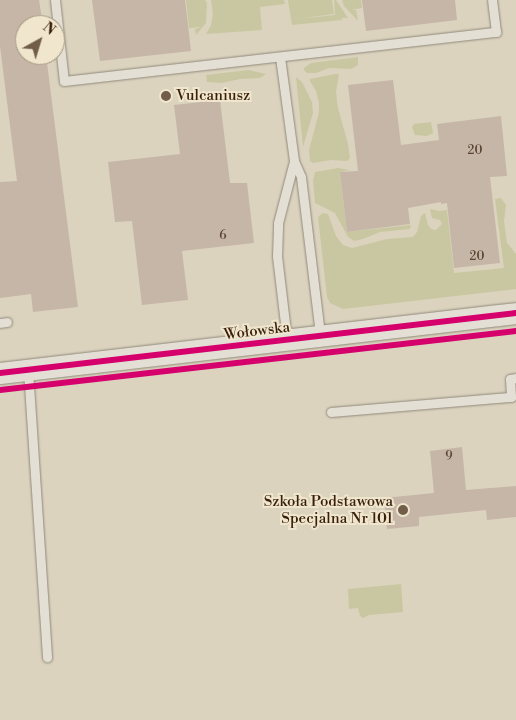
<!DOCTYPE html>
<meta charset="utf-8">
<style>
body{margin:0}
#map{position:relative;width:516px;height:720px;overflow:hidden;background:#dbd3be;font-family:"Libre Bodoni",serif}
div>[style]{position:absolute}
.green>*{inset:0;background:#c9c7a1}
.building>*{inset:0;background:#c5b6a7}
.roads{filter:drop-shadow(0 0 1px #91897b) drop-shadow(0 0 1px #91897b)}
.service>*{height:9px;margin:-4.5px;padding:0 4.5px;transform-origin:4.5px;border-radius:4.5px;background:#e3dfd4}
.tertiary>*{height:21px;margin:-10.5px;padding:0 10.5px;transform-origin:10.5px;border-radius:10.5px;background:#e3dfd4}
.cycleway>*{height:6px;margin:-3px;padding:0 3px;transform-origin:3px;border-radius:3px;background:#d6006c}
.dots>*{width:14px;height:14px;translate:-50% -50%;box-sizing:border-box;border:2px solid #efe6cd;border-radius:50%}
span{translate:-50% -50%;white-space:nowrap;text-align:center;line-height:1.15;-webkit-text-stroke:4px #efe6cd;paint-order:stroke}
.number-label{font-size:12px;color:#5c4432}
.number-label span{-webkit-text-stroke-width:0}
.poi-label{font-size:15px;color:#391e0b}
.left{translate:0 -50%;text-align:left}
.right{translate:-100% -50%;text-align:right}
.street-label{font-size:15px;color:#391e0b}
.north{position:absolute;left:15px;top:15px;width:50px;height:50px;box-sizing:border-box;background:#efe6cd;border:1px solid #a6967f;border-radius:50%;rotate:39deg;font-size:14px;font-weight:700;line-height:20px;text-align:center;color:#391e0b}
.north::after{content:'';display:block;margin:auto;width:18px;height:22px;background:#725d4a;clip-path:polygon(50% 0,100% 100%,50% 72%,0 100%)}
</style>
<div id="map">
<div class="green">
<i style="clip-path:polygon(186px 0,205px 0,207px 3px,206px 23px,196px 35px,195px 29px,201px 27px,189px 28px)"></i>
<i style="clip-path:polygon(211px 0,284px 0,285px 4px,260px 7px,262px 30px,206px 34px,211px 25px,213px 14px)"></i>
<i style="clip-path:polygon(288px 0,332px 0,334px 14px,296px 19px,335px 15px,334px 0,336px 0,348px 18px,342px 18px,342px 20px,292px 25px)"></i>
<i style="clip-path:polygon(342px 0,361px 0,362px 8px,351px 10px,356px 10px,358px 21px,344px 6px)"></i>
<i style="clip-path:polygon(358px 57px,358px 65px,351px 69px,329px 68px,316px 73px,307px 73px,304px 70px,304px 68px,311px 63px)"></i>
<i style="clip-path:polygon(249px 70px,266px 74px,260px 78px,240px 79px,222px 83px,207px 82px,206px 75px)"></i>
<i style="clip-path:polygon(335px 74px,339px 74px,336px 92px,338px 108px,348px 144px,350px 158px,347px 161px,331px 160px,313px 163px,310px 161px,309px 150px,319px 112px,319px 103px,316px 91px,310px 81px,310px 79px)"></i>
<i style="clip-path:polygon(296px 77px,302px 82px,312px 102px,313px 113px,303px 147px)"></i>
<i style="clip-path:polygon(431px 122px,433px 133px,427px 136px,415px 135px,412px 127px,414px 124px)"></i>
<i style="clip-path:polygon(338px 168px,350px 170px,340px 172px,347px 232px,411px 225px,410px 229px,380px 232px,363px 239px,354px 241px,348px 237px,335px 213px,315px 203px,313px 181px,315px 172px)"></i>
<i style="clip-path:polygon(501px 198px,506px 205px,504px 221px,507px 243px,516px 254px,516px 289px,343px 309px,330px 303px,327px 297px,318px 217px,323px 213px,328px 214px,336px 236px,343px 245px,352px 248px,387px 239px,413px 237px,417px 232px,421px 216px,425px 213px,428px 225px,431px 229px,436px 230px,442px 224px,440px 220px,432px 218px,430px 209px,439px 211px,447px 210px,454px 273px,504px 268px,495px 199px)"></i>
<i style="clip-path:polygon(401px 584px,403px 612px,369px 615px,363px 618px,360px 616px,358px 608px,349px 609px,348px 589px)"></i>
</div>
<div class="building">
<i style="clip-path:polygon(0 0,39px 0,43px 25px,25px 25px,25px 55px,46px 55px,78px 307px,33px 312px,31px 294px,0 298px,0 182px,17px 181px,0 46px)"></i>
<i style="clip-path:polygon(92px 0,185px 0,191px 51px,100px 61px)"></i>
<i style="clip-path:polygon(362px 0,455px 0,457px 20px,366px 31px)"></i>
<i style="clip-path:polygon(393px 80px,401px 145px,439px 140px,437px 124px,501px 116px,507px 176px,490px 177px,500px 263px,454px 268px,447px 203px,441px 204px,441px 202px,408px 208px,410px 224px,347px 232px,340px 172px,358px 171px,348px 85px)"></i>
<i style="clip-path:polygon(220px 100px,230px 183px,247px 183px,254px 243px,182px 251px,188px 300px,142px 305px,132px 221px,115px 222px,108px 162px,180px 154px,174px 105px)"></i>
<i style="clip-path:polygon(462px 447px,466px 490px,516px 486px,516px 517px,487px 520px,486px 510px,419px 517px,419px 526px,387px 529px,384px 498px,434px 493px,430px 451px)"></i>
</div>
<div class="roads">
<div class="service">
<i style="left:55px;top:0;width:81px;rotate:83.7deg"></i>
<i style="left:64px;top:81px;width:435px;rotate:-6.5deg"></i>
<i style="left:496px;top:32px;width:32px;rotate:-97deg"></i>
<i style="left:280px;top:57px;width:105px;rotate:82.3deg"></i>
<i style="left:294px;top:161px;width:17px;rotate:66deg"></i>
<i style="left:301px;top:177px;width:159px;rotate:83.1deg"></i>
<i style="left:0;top:323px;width:7px;rotate:-8deg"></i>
<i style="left:287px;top:340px;width:85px;rotate:-96.8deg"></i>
<i style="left:277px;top:256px;width:33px;rotate:-88deg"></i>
<i style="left:278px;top:223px;width:64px;rotate:-75.5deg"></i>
<i style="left:28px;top:370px;width:288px;rotate:86.2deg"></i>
<i style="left:331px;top:412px;width:181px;rotate:-4.8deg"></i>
<i style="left:511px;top:397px;width:18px;rotate:-93deg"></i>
<i style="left:510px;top:379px;width:6px;rotate:-9deg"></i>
</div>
<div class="tertiary">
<i style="left:0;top:373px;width:519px;rotate:-6.63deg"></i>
</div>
</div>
<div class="cycleway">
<i style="left:0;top:373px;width:519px;rotate:-6.63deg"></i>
<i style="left:0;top:390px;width:519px;rotate:-6.52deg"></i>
</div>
<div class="dots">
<i style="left:166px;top:96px;background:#725d4a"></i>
<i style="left:403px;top:510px;background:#725d4a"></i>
</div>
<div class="number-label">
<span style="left:475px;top:151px">20</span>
<span style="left:223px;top:236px">6</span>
<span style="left:477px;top:257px">20</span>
<span style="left:449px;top:457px">9</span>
</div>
<div class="poi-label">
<span class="left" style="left:176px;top:96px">Vulcaniusz</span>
<span class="right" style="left:393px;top:510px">Szkoła Podstawowa<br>Specjalna Nr 101</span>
</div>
<div class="street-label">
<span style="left:257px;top:331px;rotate:-7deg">Wołowska</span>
</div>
<div class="north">N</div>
</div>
